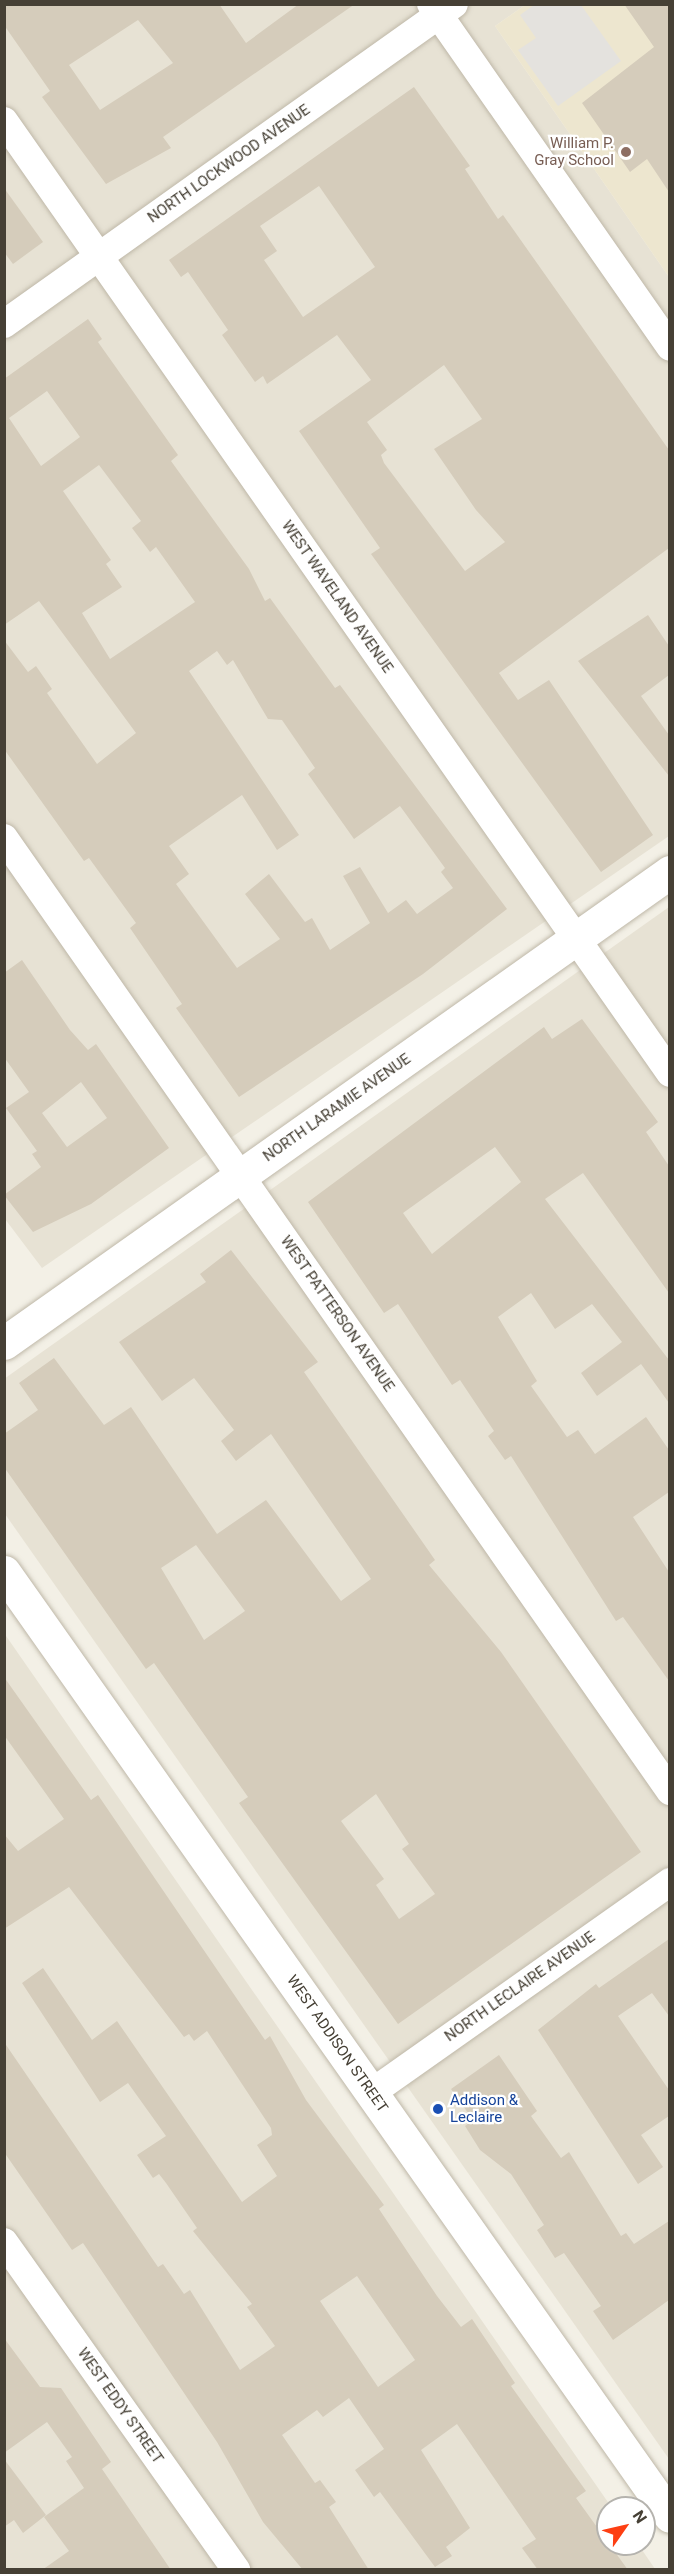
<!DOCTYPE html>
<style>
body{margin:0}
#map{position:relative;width:674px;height:2574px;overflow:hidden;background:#f3f0e6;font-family:Roboto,sans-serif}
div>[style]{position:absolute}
.residential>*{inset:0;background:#e7e2d4}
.education>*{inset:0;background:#ede6cf}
.parking>*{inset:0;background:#e4e2de}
.building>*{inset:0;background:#d5ccbb}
.roads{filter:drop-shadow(0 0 2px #bfb8a8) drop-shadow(0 0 2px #bfb8a8)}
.minor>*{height:28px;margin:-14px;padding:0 14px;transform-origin:14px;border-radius:14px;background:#fff}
.tertiary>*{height:33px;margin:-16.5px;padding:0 16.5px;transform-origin:16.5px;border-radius:16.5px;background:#fff}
.dots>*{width:16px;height:16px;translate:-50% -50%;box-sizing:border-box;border:3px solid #fff;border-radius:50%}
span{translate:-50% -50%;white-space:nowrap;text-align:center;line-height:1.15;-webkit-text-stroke:4.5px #fff;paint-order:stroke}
.education-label{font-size:15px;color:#785e54}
.right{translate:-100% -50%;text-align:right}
.street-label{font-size:15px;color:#464035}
.transit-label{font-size:15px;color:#164399}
.left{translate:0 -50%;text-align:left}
.frame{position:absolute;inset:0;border:6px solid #464035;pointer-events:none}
.north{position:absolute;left:596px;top:2496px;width:60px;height:60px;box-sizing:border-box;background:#fff;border:2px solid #b5b3ae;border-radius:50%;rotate:56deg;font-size:16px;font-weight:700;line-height:24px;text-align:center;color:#464035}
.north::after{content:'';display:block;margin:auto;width:21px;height:27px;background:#fd3f13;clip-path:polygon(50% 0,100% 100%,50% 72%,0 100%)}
</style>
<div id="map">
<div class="residential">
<i style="clip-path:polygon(5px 5px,525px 5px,495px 26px,669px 277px,669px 836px,42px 1268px,5px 1219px)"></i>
<i style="clip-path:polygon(669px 907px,669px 2459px,5px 1514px,4px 1379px)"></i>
<i style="clip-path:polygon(4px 1633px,612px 2508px,608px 2508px,608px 2544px,638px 2544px,655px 2569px,5px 2569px)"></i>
</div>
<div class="education">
<i style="clip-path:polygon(525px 5px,669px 5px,669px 277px,495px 26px)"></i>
</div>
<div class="parking">
<i style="clip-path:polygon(534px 5px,581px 5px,621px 61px,558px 106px,518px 50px,536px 38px,520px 15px)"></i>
</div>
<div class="building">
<i style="clip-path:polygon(evenodd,4px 4px,219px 4px,246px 43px,299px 4px,355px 4px,163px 137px,171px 148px,106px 184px,42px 97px,50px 91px,4px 25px,4px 4px,138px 20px,173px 63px,100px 110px,69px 65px,138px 20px)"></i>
<i style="clip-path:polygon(624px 4px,669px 4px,669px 192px,647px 159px,630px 172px,582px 103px,654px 47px)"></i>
<i style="clip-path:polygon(evenodd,414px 87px,470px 166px,465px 169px,498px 219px,503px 215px,669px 450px,669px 548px,499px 673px,518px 700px,549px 680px,653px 835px,601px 872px,371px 554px,380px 548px,299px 431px,371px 380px,337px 335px,267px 384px,263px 376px,255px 382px,222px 335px,228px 330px,188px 272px,181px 277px,169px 260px,414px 87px,319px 186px,375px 267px,303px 317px,264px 260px,277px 251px,260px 226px,319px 186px,414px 87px,444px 365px,482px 419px,434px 449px,476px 510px,505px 542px,465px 571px,384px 463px,381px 455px,387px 450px,367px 422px,444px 365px)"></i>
<i style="clip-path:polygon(4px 188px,43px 242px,13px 264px,4px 252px)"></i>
<i style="clip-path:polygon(evenodd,88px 319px,102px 339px,98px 342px,178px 455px,171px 461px,249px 569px,265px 601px,270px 598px,335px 688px,340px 685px,507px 909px,423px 974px,239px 1097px,176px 1008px,182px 1004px,130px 928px,136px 923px,89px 858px,84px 861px,4px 749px,4px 640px,28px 672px,36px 666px,52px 689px,47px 693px,97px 764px,136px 733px,39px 601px,4px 625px,4px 379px,88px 319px,47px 391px,80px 437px,41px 466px,9px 418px,47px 391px,88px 319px,99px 465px,141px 521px,132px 528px,150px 552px,156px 547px,195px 602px,110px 659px,82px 613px,122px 587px,106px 564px,111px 560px,63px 491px,99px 465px,88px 319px,217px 651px,227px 665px,233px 660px,268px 719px,282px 720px,315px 768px,308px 774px,354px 839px,400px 806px,445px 868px,441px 872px,453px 888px,417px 914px,406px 900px,388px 913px,360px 867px,343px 876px,370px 923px,330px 950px,312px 918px,305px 922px,269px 874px,245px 894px,280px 939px,237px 968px,176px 884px,189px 874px,169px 846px,242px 795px,277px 850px,299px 835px,189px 671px,217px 651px)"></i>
<i style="clip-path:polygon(648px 615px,669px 646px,669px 675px,641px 696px,669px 735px,669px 776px,578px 661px)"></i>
<i style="clip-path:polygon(evenodd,22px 960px,70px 1030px,88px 1050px,96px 1044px,169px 1148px,91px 1204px,33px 1232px,4px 1195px,41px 1167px,32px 1154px,37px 1151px,6px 1108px,29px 1092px,4px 1057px,4px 973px,22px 960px,81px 1082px,107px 1118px,67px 1147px,42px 1113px,81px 1082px)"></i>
<i style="clip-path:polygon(evenodd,582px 1019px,658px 1122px,646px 1132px,669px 1166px,669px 1293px,583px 1173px,545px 1199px,669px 1360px,669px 1403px,641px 1364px,597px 1396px,581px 1373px,622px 1342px,592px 1304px,555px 1329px,531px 1293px,498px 1317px,537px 1381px,531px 1386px,567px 1437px,578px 1430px,595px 1454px,646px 1417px,669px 1450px,669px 1492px,633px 1517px,669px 1572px,669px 1681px,623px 1617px,616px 1621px,511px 1456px,505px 1460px,488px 1436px,494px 1431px,460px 1380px,452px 1385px,398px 1304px,384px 1313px,308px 1202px,544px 1027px,552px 1039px,582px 1019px,495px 1147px,521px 1182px,432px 1254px,403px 1213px,495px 1147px)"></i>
<i style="clip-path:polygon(evenodd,231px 1250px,318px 1362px,304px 1372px,435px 1560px,429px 1565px,501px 1652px,641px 1852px,398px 2024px,239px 1803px,248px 1797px,182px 1703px,154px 1663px,146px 1669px,4px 1467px,4px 1434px,38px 1410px,19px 1383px,54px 1358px,104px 1425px,131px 1407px,217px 1534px,266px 1500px,341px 1601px,371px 1579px,271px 1434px,236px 1461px,221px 1441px,234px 1430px,194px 1378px,162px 1401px,119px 1342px,206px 1282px,200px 1274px,231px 1250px,196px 1545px,245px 1611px,204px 1640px,161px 1568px,196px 1545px,231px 1250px,376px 1794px,409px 1844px,402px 1849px,435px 1894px,399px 1919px,376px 1885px,384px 1879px,341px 1821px,376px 1794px)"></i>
<i style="clip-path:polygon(evenodd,4px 1677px,91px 1800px,98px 1795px,265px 2040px,270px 2036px,306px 2100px,384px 2205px,379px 2209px,437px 2296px,461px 2327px,472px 2319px,515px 2383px,511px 2386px,586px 2491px,576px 2498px,628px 2570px,538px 2570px,522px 2548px,536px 2539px,457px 2424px,421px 2450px,470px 2528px,446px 2547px,452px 2556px,435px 2567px,380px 2492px,374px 2497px,355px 2470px,384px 2449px,349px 2398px,323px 2417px,317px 2410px,282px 2435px,315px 2483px,320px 2480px,336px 2502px,329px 2507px,369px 2570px,303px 2570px,263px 2522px,217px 2442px,83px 2243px,72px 2250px,4px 2152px,4px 2042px,158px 2267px,163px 2264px,184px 2294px,190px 2290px,240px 2370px,275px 2346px,247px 2307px,252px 2304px,193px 2231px,197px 2228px,166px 2183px,159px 2174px,153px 2178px,137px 2155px,166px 2136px,128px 2083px,100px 2102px,22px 1983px,43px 1968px,92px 2040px,117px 2021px,242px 2202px,277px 2176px,257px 2145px,272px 2135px,271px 2128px,207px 2031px,194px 2041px,189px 2034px,184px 2037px,69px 1887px,4px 1929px,4px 1834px,18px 1851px,64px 1819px,4px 1735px,4px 1677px,357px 2276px,415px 2360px,378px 2387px,320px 2301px,357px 2276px)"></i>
<i style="clip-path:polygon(669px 1939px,669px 2016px,652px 1993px,618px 2016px,669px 2090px,669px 2116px,641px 2135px,663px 2167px,638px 2184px,538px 2030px,596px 1984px,599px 1988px)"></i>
<i style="clip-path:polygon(499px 2055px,537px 2111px,531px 2116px,561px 2158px,569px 2152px,621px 2236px,626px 2233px,634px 2244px,669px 2221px,669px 2300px,613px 2340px,593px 2311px,601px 2306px,564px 2253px,555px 2258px,537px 2230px,544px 2225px,511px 2174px,480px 2150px,465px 2126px,473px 2120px,451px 2089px)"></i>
<i style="clip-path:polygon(4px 2338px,40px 2387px,61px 2388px,111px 2462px,102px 2469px,171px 2570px,42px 2570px,69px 2551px,44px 2517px,84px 2488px,66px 2461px,72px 2457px,47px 2422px,4px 2453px)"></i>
<i style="clip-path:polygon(4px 2459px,46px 2515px,23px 2533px,14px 2520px,4px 2527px)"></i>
</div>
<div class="roads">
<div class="minor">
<i style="left:431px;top:4px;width:418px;rotate:55.1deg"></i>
<i style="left:4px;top:121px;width:1162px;rotate:55.02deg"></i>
<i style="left:4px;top:324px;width:552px;rotate:-35.42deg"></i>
<i style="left:4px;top:838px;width:1163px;rotate:55.05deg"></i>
<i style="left:371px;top:2093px;width:366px;rotate:-35.2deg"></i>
<i style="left:4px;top:2242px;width:402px;rotate:54.7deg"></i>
</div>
<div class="tertiary">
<i style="left:4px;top:1343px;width:816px;rotate:-35.27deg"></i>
<i style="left:4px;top:1572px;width:1155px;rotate:54.8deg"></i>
</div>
</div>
<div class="dots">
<i style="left:626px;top:152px;background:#8d6e63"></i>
<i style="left:438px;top:2109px;background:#1a4fb4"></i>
</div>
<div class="education-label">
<span class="right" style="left:614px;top:152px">William P.<br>Gray School</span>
</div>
<div class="street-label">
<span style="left:229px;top:164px;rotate:-35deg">NORTH LOCKWOOD AVENUE</span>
<span style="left:337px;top:597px;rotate:55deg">WEST WAVELAND AVENUE</span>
<span style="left:337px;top:1108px;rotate:-35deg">NORTH LARAMIE AVENUE</span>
<span style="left:337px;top:1314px;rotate:55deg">WEST PATTERSON AVENUE</span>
<span style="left:520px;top:1987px;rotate:-35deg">NORTH LECLAIRE AVENUE</span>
<span style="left:337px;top:2044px;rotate:55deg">WEST ADDISON STREET</span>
<span style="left:120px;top:2406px;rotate:55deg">WEST EDDY STREET</span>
</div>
<div class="transit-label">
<span class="left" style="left:450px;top:2109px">Addison &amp;<br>Leclaire</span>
</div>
<div class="frame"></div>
<div class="north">N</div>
</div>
